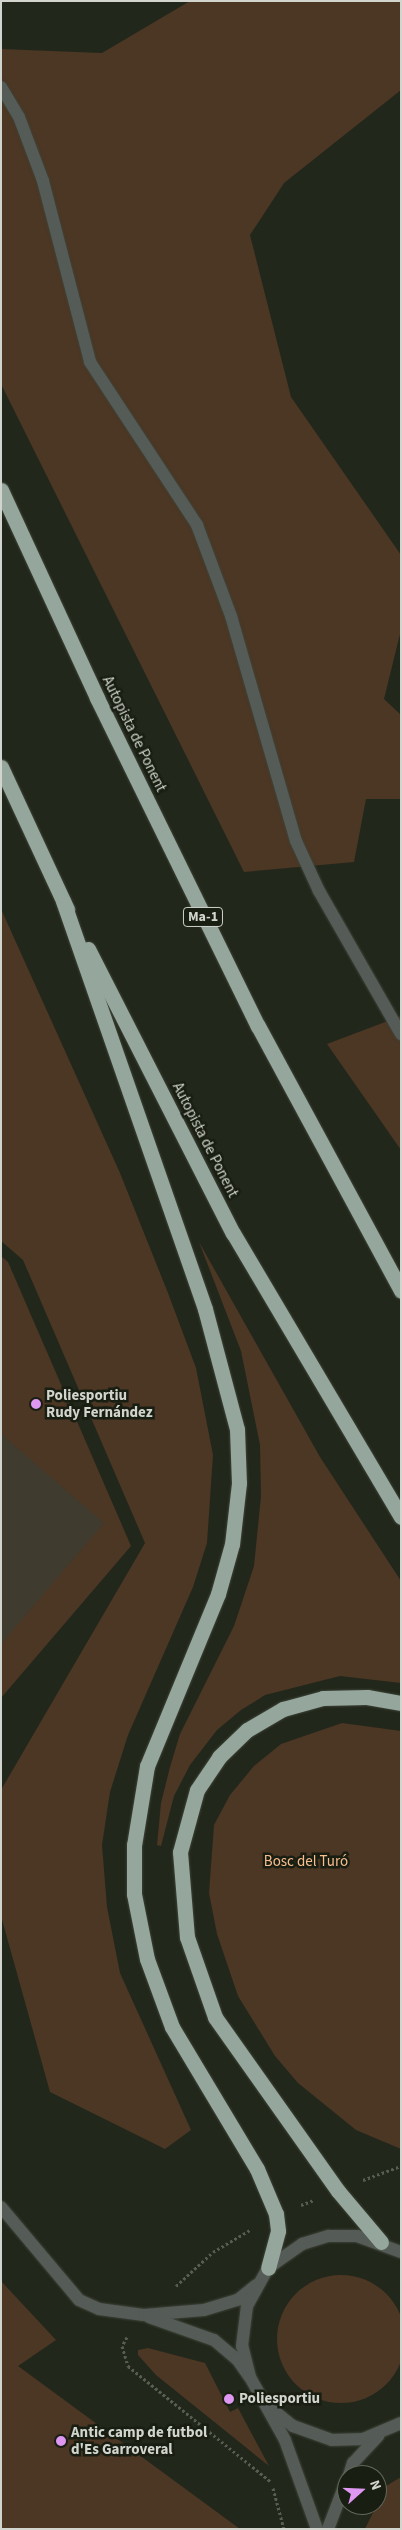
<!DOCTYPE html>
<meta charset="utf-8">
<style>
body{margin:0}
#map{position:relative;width:402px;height:2530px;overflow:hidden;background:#22271b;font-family:"Source Sans 3",sans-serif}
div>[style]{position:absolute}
.green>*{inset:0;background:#4c3624}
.round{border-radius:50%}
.building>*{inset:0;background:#3f3b2e}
.path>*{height:3px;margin-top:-1.5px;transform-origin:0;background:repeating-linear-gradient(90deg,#585d52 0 2.5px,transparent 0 5px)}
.roads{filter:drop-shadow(0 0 1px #3e4337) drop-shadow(0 0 1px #3e4337)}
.minor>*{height:12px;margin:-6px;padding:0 6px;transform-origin:6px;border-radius:6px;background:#555b57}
.tertiary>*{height:12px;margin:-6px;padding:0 6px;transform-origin:6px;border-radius:6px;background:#555b57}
.motorway>*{height:15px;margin:-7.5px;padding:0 7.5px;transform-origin:7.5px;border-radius:7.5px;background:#95a69c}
.dots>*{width:14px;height:14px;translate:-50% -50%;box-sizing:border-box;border:2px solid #191e12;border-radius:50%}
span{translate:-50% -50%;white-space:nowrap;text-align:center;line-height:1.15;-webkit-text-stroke:5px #191e12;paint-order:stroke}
.shield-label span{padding:1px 4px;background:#191e12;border:1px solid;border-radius:4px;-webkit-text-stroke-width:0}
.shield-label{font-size:14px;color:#d1d5cd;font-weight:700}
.street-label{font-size:15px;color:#d1d5cd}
.poi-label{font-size:15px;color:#d1d5cd;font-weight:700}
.left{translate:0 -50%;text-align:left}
.park-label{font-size:15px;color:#f9bd8e}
.frame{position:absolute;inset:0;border:2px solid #d1d5cd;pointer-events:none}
.north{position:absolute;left:337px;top:2465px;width:50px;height:50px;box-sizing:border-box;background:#191e12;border:1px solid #63675d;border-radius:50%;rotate:70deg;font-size:14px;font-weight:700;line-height:20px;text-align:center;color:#d1d5cd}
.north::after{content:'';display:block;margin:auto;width:18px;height:22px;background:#de98f2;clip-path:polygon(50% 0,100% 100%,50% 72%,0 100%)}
</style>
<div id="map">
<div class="green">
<i style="clip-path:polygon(190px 1px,401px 1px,401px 90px,284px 183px,250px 235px,291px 397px,401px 555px,401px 630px,384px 699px,401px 715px,401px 799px,366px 799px,354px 862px,244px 872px,1px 384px,1px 49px,102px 53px)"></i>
<i style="clip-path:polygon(1px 909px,120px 1173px,168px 1293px,196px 1368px,213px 1455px,207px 1543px,193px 1587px,128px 1735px,110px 1792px,102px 1845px,107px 1907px,120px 1973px,191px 2130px,165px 2149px,50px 2092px,1px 1916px,1px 1790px,145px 1543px,23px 1260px,1px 1241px)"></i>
<i style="clip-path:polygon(401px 1016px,401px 1150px,327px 1044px)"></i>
<i style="clip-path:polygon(199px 1242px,320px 1457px,401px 1581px,401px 1683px,340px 1676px,265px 1695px,241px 1710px,217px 1730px,190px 1765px,174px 1796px,161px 1846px,157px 1845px,161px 1803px,170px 1767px,180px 1734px,234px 1626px,254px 1566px,261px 1496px,260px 1445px,241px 1351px)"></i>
<i style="clip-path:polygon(1px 1256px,8px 1262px,131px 1546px,1px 1698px)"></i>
<i style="clip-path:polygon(342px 1723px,401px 1731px,401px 2149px,356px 2130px,298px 2083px,275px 2056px,238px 1996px,217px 1934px,209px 1893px,214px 1825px,230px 1795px,254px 1766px,281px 1744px)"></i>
<i class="round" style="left:277px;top:2275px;width:128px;height:128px"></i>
<i style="clip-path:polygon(1px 2281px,56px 2340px,18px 2366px,240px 2529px,1px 2529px)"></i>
<i style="clip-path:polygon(148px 2348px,205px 2363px,230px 2412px,238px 2408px,269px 2466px,156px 2375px,138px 2355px,138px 2350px)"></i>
<i style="clip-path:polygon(401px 2477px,401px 2529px,365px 2529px,386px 2486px)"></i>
</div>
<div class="building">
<i style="clip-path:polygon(1px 1434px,104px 1523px,1px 1644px)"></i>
</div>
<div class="path">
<i style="left:363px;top:2180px;width:40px;rotate:-20.2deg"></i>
<i style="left:301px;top:2205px;width:14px;rotate:-21deg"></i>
<i style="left:176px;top:2286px;width:50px;rotate:-42.6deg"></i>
<i style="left:213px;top:2252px;width:43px;rotate:-30.7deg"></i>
<i style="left:127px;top:2337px;width:10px;rotate:119deg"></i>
<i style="left:122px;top:2346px;width:21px;rotate:73deg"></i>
<i style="left:128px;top:2366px;width:184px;rotate:39deg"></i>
<i style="left:273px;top:2488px;width:42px;rotate:75deg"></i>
</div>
<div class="roads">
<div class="minor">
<i style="left:1px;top:87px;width:35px;rotate:59deg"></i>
<i style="left:19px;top:117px;width:68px;rotate:69.4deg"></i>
<i style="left:43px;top:181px;width:187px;rotate:75.4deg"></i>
<i style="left:90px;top:362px;width:195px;rotate:56.7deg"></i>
<i style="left:197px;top:525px;width:97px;rotate:69.5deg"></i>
<i style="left:231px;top:616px;width:234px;rotate:73.9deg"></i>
<i style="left:296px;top:841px;width:55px;rotate:65.3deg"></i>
<i style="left:319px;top:891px;width:165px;rotate:60.2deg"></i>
<i style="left:1px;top:2207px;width:121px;rotate:50deg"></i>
<i style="left:79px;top:2300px;width:22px;rotate:24deg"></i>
<i style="left:99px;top:2309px;width:45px;rotate:7.6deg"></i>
<i style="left:144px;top:2315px;width:60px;rotate:-4.8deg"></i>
<i style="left:204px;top:2310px;width:37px;rotate:-17deg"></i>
<i style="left:239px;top:2299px;width:22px;rotate:-39deg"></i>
<i style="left:149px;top:2317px;width:69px;rotate:19.5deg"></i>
<i style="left:214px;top:2340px;width:30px;rotate:40deg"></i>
<i style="left:237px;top:2359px;width:21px;rotate:55deg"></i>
</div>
<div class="tertiary">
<i style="left:273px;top:2410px;width:26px;rotate:39deg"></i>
<i style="left:293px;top:2426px;width:41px;rotate:19.7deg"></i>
<i style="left:332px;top:2440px;width:31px;rotate:-2deg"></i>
<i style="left:363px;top:2439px;width:41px;rotate:-22.8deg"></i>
<i style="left:349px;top:2475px;width:13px;rotate:-72deg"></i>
<i style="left:353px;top:2463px;width:37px;rotate:-47deg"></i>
<i style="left:317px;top:2529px;width:95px;rotate:-109.8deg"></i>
<i style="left:285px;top:2440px;width:72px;rotate:-119.1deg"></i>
<i style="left:250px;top:2377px;width:32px;rotate:-104deg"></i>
<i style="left:242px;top:2346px;width:40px;rotate:-82.9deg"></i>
<i style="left:247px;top:2306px;width:43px;rotate:-61.1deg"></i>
<i style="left:268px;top:2268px;width:42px;rotate:-35.2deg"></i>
<i style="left:302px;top:2244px;width:28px;rotate:-17deg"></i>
<i style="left:329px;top:2236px;width:28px"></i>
<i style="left:357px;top:2236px;width:47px;rotate:20deg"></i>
<i style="left:328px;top:2529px;width:53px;rotate:-69.2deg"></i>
</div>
<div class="motorway">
<i style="left:1px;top:490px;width:229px;rotate:65.2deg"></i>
<i style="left:97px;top:698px;width:365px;rotate:63.9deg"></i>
<i style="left:258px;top:1026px;width:301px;rotate:61.6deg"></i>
<i style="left:1px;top:767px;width:157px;rotate:65.1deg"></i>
<i style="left:63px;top:901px;width:432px;rotate:70.8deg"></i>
<i style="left:205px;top:1309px;width:124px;rotate:75.1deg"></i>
<i style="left:237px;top:1429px;width:54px;rotate:87.9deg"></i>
<i style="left:239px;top:1483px;width:61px;rotate:96.5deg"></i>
<i style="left:232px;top:1544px;width:52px;rotate:105.6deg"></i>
<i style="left:218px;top:1594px;width:186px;rotate:112.4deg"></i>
<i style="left:147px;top:1766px;width:80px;rotate:99.3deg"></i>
<i style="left:134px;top:1845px;width:49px;rotate:90deg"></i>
<i style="left:134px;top:1894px;width:66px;rotate:78.7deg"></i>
<i style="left:147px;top:1959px;width:72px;rotate:69.8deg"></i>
<i style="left:172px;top:2027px;width:165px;rotate:59.1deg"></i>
<i style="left:257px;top:2169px;width:49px;rotate:67.1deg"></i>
<i style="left:276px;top:2214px;width:17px;rotate:83deg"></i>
<i style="left:278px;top:2231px;width:38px;rotate:105deg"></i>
<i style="left:88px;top:949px;width:319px;rotate:63deg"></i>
<i style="left:233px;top:1233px;width:330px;rotate:59.4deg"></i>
<i style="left:381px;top:2242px;width:67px;rotate:-130.1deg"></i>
<i style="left:338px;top:2191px;width:213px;rotate:-125.3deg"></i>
<i style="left:215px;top:2017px;width:85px;rotate:-109.3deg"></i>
<i style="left:187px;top:1937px;width:85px;rotate:-94.7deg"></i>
<i style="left:180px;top:1852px;width:64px;rotate:-74.7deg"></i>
<i style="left:197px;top:1790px;width:40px;rotate:-56deg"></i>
<i style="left:219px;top:1757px;width:39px;rotate:-44deg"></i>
<i style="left:247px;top:1730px;width:42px;rotate:-30.3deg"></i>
<i style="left:283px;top:1709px;width:41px;rotate:-15.4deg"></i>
<i style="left:323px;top:1698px;width:44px;rotate:-1.3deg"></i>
<i style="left:367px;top:1697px;width:35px;rotate:10deg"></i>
</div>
</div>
<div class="dots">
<i style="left:36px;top:1404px;background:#de98f2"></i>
<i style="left:229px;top:2399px;background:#de98f2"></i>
<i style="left:61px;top:2441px;background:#de98f2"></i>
</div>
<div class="shield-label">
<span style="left:203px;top:917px">Ma-1</span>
</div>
<div class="street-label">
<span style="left:134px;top:734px;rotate:64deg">Autopista de Ponent</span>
<span style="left:205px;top:1140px;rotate:63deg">Autopista de Ponent</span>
</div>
<div class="poi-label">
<span class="left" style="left:46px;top:1404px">Poliesportiu<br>Rudy Fernández</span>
<span class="left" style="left:239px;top:2399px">Poliesportiu</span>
<span class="left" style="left:71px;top:2441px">Antic camp de futbol<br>d'Es Garroveral</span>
</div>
<div class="park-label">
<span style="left:306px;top:1862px">Bosc del Turó</span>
</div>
<div class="frame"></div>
<div class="north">N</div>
</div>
